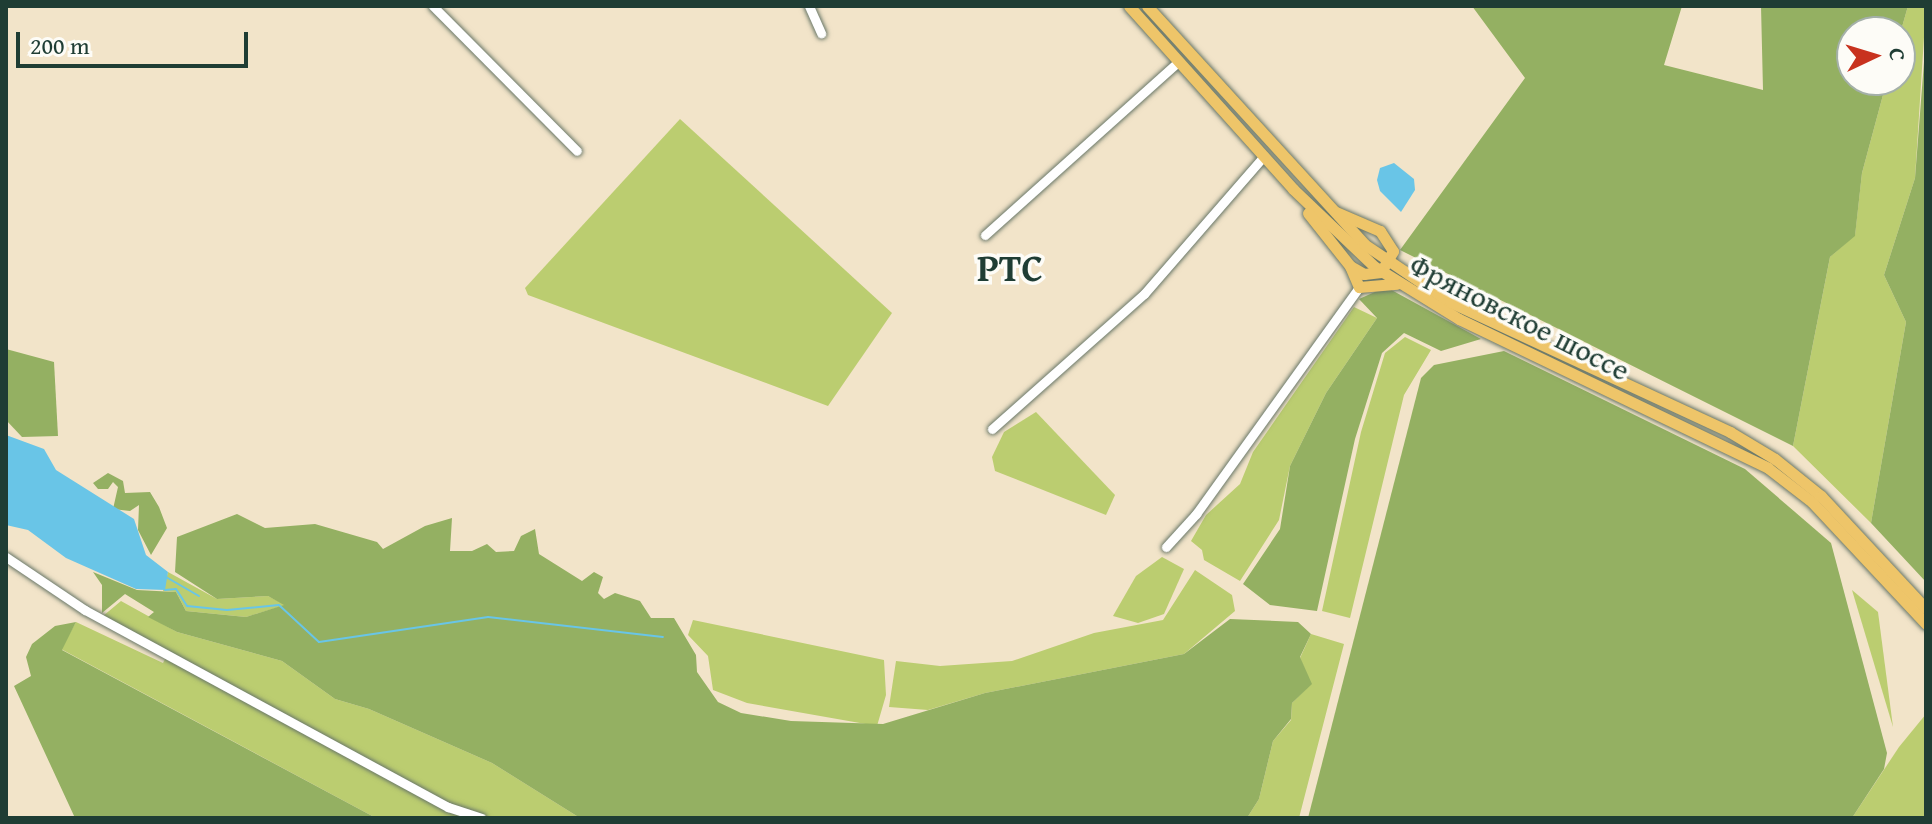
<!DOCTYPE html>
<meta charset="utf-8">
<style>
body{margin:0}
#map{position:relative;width:1932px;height:824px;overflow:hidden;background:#f2e4c9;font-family:"Gentium Book Plus",serif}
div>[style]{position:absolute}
.green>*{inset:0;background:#bbcd70}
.forest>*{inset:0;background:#94b062}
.water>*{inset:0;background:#69c5e7}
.stream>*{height:2px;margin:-1px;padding:0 1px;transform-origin:1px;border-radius:1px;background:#69c5e7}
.roads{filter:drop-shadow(0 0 2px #697768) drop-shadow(0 0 2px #697768)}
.minor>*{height:9px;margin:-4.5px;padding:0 4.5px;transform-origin:4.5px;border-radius:4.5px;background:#fff}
.major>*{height:11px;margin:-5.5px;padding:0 5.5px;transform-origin:5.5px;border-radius:5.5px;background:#eec569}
span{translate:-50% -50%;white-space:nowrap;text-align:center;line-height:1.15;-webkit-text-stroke:7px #fdfcf7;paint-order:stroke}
.street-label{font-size:30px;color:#1f3d34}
.district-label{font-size:38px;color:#1f3d34;font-weight:700}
.frame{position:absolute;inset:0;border:8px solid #1f3d34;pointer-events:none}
.north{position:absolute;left:1836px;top:16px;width:80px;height:80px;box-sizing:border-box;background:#fdfcf7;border:2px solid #a4b0a9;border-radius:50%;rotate:86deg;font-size:22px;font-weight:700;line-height:32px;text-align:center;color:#1f3d34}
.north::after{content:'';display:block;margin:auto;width:28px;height:36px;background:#c8321e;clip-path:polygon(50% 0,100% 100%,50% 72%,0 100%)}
.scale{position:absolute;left:16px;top:32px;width:232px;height:36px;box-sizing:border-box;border:4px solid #1f3d34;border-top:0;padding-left:10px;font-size:24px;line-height:28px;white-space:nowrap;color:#1f3d34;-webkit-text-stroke:6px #fdfcf7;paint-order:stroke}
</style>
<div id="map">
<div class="green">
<i style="clip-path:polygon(1908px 6px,1926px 6px,1915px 178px,1884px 275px,1906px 322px,1871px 523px,1793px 446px,1830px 257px,1855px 235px,1862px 173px,1887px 80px,1900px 80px,1900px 34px)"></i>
<i style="clip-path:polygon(680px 119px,892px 313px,828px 406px,528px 295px,525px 288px)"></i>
<i style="clip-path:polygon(1354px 307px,1377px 318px,1326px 393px,1290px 466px,1279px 520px,1240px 581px,1204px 560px,1202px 550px,1191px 541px,1206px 515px,1240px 484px,1253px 452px)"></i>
<i style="clip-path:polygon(1405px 337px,1431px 350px,1404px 395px,1350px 618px,1322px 611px,1361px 432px,1385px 353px)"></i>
<i style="clip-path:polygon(1036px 412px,1115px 495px,1106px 515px,995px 471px,992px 457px,1004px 432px)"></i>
<i style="clip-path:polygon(1162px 557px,1184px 569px,1164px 614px,1138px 623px,1113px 616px,1136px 576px)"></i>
<i style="clip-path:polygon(1195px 570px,1232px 595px,1235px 611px,1184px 654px,985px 693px,928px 710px,889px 707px,896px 661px,940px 666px,1012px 661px,1094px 633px,1163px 620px)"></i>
<i style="clip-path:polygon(168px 572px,217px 599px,268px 596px,286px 605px,246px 617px,186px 611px,176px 592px,163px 591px)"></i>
<i style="clip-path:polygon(1852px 590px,1878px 612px,1893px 727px)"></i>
<i style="clip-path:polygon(121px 601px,177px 632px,282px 661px,335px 699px,369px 709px,492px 763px,580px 818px,376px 818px,61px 649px,76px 622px,163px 663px,168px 653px,103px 616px)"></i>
<i style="clip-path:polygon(693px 620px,884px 660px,886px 695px,877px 726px,747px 703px,713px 690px,708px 656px,688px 635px)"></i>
<i style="clip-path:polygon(1311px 634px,1344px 644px,1299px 818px,1247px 818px,1259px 799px,1273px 741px,1291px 720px,1292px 703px,1311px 684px,1300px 658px)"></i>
<i style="clip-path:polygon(1926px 714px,1926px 818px,1852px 818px,1899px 747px)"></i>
</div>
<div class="forest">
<i style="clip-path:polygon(1472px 6px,1682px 6px,1664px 65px,1763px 90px,1761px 6px,1908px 6px,1900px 34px,1852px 32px,1852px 80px,1887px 80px,1862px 173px,1855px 236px,1830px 257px,1793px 446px,1400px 250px,1525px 78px)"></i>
<i style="clip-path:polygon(1926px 36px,1926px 582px,1871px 523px,1906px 322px,1884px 275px,1915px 178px)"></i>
<i style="clip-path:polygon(1386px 287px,1481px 339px,1441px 351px,1404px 333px,1382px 353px,1355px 439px,1317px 611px,1270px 605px,1243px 584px,1280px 529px,1290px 466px,1326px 393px,1377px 318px,1359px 299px)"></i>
<i style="clip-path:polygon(6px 349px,54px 362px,58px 436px,22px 437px,6px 420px)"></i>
<i style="clip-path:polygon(1504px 351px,1745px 469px,1831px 543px,1887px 753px,1884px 769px,1852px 818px,1308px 818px,1421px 378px,1434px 365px)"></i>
<i style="clip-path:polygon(108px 473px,123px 481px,125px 493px,150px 492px,159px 507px,167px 528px,151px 555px,138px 530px,139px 505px,130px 511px,113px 509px,118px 487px,113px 482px,108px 489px,98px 489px,93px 483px)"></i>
<i style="clip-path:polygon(237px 514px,265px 528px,315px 524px,377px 542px,383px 549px,425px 526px,452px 518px,450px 551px,472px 551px,487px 544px,496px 552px,514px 551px,521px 536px,535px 529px,539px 554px,582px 581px,594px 572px,603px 577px,598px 593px,604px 599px,615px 593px,640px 601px,651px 618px,674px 618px,696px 655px,697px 672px,718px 702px,741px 713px,791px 721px,883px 724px,985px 693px,1184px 654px,1230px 619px,1298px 622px,1311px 634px,1300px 657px,1312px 684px,1292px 703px,1291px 719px,1273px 741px,1259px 799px,1247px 818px,580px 818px,492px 763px,369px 709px,335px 699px,282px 661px,177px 632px,148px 617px,154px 612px,125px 594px,102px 613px,102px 585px,93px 572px,137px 590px,176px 592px,186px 611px,246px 617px,284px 605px,268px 596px,217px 599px,175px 572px,177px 537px)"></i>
<i style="clip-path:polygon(76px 622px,62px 650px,376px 818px,75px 818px,14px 686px,31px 676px,26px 657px,32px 644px,55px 626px)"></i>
</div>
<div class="water">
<i style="clip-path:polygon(1394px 163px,1414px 179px,1415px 190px,1401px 212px,1380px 191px,1377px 180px,1380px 168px)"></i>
<i style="clip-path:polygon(6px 435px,44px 449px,56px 470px,134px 519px,146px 555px,168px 572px,165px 590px,136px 589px,66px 558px,28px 530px,6px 525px)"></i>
</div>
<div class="stream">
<i style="left:166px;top:577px;width:38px;rotate:30deg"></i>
<i style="left:165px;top:590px;width:11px;rotate:-5deg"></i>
<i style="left:176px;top:589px;width:20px;rotate:57deg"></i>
<i style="left:187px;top:606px;width:40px;rotate:5.7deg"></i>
<i style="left:227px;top:610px;width:52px;rotate:-5.5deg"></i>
<i style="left:279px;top:605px;width:54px;rotate:42.8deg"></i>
<i style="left:319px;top:642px;width:171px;rotate:-8.4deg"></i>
<i style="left:488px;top:617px;width:176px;rotate:6.5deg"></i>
</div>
<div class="roads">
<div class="minor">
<i style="left:433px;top:6px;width:204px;rotate:45.2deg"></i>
<i style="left:809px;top:6px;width:30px;rotate:66deg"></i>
<i style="left:985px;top:235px;width:259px;rotate:-41.9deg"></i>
<i style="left:992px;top:429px;width:203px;rotate:-41.6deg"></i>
<i style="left:1144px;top:294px;width:183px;rotate:-49deg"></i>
<i style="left:1166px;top:547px;width:45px;rotate:-47.7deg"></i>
<i style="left:1196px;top:514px;width:279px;rotate:-54.3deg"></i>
<i style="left:6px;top:557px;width:95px;rotate:33.9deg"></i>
<i style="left:85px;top:610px;width:413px;rotate:28.5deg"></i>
<i style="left:448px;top:807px;width:35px;rotate:18deg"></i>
</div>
<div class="major">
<i style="left:1129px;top:6px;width:246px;rotate:48.1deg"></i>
<i style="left:1293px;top:189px;width:113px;rotate:43.6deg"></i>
<i style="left:1375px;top:267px;width:99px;rotate:31.8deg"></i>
<i style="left:1459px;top:319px;width:343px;rotate:25.7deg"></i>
<i style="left:1768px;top:468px;width:56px;rotate:37.7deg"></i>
<i style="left:1812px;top:502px;width:167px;rotate:46.9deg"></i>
<i style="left:1147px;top:6px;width:322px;rotate:47.6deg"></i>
<i style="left:1364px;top:244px;width:104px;rotate:34deg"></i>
<i style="left:1450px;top:302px;width:309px;rotate:24.9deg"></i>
<i style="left:1730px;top:432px;width:52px;rotate:31deg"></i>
<i style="left:1775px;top:459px;width:59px;rotate:38.8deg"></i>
<i style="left:1821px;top:496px;width:154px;rotate:47.1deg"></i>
<i style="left:1336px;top:212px;width:48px;rotate:23.4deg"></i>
<i style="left:1380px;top:231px;width:24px;rotate:57deg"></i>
<i style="left:1393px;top:251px;width:24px;rotate:120deg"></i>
<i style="left:1381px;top:272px;width:17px;rotate:173deg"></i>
<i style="left:1364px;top:274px;width:16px;rotate:-150deg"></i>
<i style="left:1308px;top:213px;width:68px;rotate:51.6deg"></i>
<i style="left:1350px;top:266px;width:23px;rotate:67deg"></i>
<i style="left:1359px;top:287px;width:38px;rotate:-5deg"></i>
</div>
</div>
<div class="street-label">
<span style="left:1520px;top:317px;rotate:27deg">Фряновское шоссе</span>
</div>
<div class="district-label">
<span style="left:1010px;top:268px">РТС</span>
</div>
<div class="frame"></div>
<div class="north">С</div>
<div class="scale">200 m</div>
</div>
